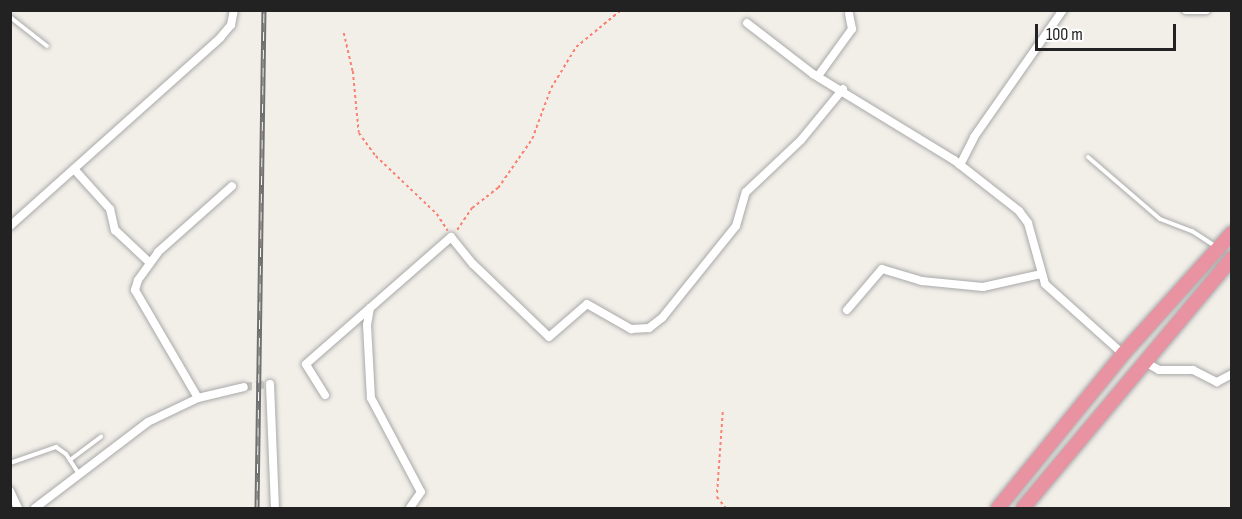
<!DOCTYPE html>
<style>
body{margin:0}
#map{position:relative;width:1242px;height:519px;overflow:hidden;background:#f2efe9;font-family:"Sofia Sans Condensed",sans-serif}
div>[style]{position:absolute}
.street-tunnel>*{height:8px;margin-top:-4px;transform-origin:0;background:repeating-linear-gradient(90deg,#c8c6c1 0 8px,transparent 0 12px)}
.path>*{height:1.5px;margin-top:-0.75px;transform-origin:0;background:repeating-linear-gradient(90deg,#fa8072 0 3px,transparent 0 6px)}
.roads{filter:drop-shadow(0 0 2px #a9a9a9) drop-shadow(0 0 2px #a9a9a9)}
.lane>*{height:4px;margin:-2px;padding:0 2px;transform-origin:2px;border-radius:2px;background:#fff}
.street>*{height:8px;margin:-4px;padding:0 4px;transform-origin:4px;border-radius:4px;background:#fff}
.highway>*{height:14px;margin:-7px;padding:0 7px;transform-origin:7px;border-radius:7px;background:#e892a2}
.rail>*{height:5px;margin-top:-2.5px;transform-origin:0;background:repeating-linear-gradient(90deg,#fff 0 9px,#707070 0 18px);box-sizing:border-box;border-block:2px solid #707070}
span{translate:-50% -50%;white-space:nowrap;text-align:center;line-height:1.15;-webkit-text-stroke:6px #fff;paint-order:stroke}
.frame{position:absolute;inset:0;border:12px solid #222;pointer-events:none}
.scale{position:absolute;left:1035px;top:24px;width:141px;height:27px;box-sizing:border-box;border:3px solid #222;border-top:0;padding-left:8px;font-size:18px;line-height:21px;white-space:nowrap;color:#222;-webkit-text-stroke:4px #fff;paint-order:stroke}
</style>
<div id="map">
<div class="street-tunnel">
<i style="left:244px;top:387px;width:26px;rotate:-7deg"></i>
</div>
<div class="path">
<i style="left:344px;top:33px;width:39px;rotate:77deg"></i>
<i style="left:353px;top:71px;width:62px;rotate:84.5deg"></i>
<i style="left:359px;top:133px;width:29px;rotate:54deg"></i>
<i style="left:376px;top:156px;width:84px;rotate:43.6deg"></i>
<i style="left:437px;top:214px;width:20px;rotate:57deg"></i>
<i style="left:457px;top:230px;width:27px;rotate:-56deg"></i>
<i style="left:472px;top:208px;width:33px;rotate:-38deg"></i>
<i style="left:498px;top:188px;width:60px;rotate:-55.2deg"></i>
<i style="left:532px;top:139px;width:54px;rotate:-69.6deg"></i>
<i style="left:551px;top:88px;width:48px;rotate:-58.6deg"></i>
<i style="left:576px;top:47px;width:58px;rotate:-39.4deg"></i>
<i style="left:723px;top:412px;width:85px;rotate:94deg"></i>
<i style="left:717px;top:497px;width:14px;rotate:51deg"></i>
</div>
<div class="roads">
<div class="lane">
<i style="left:10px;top:17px;width:47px;rotate:38.1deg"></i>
<i style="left:1088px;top:157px;width:95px;rotate:40.7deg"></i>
<i style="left:1160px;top:219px;width:34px;rotate:21deg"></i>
<i style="left:1192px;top:231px;width:27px;rotate:33deg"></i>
<i style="left:70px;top:460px;width:39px;rotate:-37deg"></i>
<i style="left:10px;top:463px;width:49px;rotate:-19.2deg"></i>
<i style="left:56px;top:447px;width:12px;rotate:35deg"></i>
<i style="left:66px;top:454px;width:24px;rotate:57deg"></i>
</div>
<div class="street">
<i style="left:1186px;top:10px;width:20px"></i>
<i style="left:747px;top:23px;width:83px;rotate:37.7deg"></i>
<i style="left:813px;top:74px;width:165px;rotate:31.4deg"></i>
<i style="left:954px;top:160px;width:83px;rotate:38.1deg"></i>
<i style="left:1019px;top:211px;width:15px;rotate:53deg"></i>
<i style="left:1028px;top:223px;width:63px;rotate:74.4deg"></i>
<i style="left:1045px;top:284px;width:105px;rotate:41.9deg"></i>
<i style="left:818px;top:76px;width:58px;rotate:-54.1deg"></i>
<i style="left:852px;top:29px;width:15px;rotate:-101deg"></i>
<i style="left:960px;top:165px;width:31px;rotate:-63deg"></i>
<i style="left:974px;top:137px;width:155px;rotate:-55deg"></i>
<i style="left:74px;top:169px;width:54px;rotate:48deg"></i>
<i style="left:110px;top:209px;width:22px;rotate:77deg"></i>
<i style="left:115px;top:230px;width:48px;rotate:43.3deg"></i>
<i style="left:10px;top:226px;width:282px;rotate:-41.8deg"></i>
<i style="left:220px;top:38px;width:17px;rotate:-50deg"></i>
<i style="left:231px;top:25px;width:15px;rotate:-79deg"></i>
<i style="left:370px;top:308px;width:17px;rotate:100deg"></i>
<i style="left:367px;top:325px;width:73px;rotate:86.9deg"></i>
<i style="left:371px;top:398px;width:106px;rotate:62deg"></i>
<i style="left:421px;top:492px;width:19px;rotate:125deg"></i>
<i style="left:847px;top:310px;width:54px;rotate:-49.5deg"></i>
<i style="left:882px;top:269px;width:42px;rotate:16.7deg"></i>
<i style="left:922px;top:281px;width:61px;rotate:5.6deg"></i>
<i style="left:983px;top:287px;width:59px;rotate:-12.6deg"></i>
<i style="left:1143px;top:361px;width:18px;rotate:29deg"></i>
<i style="left:1159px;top:370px;width:34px"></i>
<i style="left:1193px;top:370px;width:27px;rotate:27deg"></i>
<i style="left:1217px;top:382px;width:17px;rotate:-28deg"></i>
<i style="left:270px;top:384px;width:124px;rotate:87.7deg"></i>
<i style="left:325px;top:395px;width:36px;rotate:-122deg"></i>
<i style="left:306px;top:364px;width:193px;rotate:-41.2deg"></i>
<i style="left:451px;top:237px;width:35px;rotate:51deg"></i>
<i style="left:473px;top:264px;width:105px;rotate:43.8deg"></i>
<i style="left:549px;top:337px;width:50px;rotate:-41deg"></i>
<i style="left:587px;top:304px;width:51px;rotate:29.6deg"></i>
<i style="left:631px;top:329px;width:18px;rotate:-3deg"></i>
<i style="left:649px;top:328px;width:16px;rotate:-38deg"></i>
<i style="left:662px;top:318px;width:118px;rotate:-51.2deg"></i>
<i style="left:736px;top:226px;width:35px;rotate:-74deg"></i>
<i style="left:746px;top:192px;width:76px;rotate:-43.4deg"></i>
<i style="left:801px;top:140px;width:66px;rotate:-50.5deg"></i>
<i style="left:198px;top:398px;width:125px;rotate:-120.3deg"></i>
<i style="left:135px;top:290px;width:10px;rotate:-73deg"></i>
<i style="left:138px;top:280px;width:34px;rotate:-54deg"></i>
<i style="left:158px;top:252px;width:99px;rotate:-41.7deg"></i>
<i style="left:10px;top:491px;width:19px;rotate:65deg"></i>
<i style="left:35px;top:508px;width:142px;rotate:-37.3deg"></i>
<i style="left:148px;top:422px;width:55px;rotate:-25.6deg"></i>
<i style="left:198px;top:398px;width:47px;rotate:-13.4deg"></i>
</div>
<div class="highway">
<i style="left:998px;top:508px;width:198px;rotate:-50.9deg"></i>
<i style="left:1123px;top:354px;width:163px;rotate:-48deg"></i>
<i style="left:1023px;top:508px;width:326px;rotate:-50.1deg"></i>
</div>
</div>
<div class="rail">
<i style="left:257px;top:508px;width:498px;rotate:-89.2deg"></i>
</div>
<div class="frame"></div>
<div class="scale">100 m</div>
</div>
